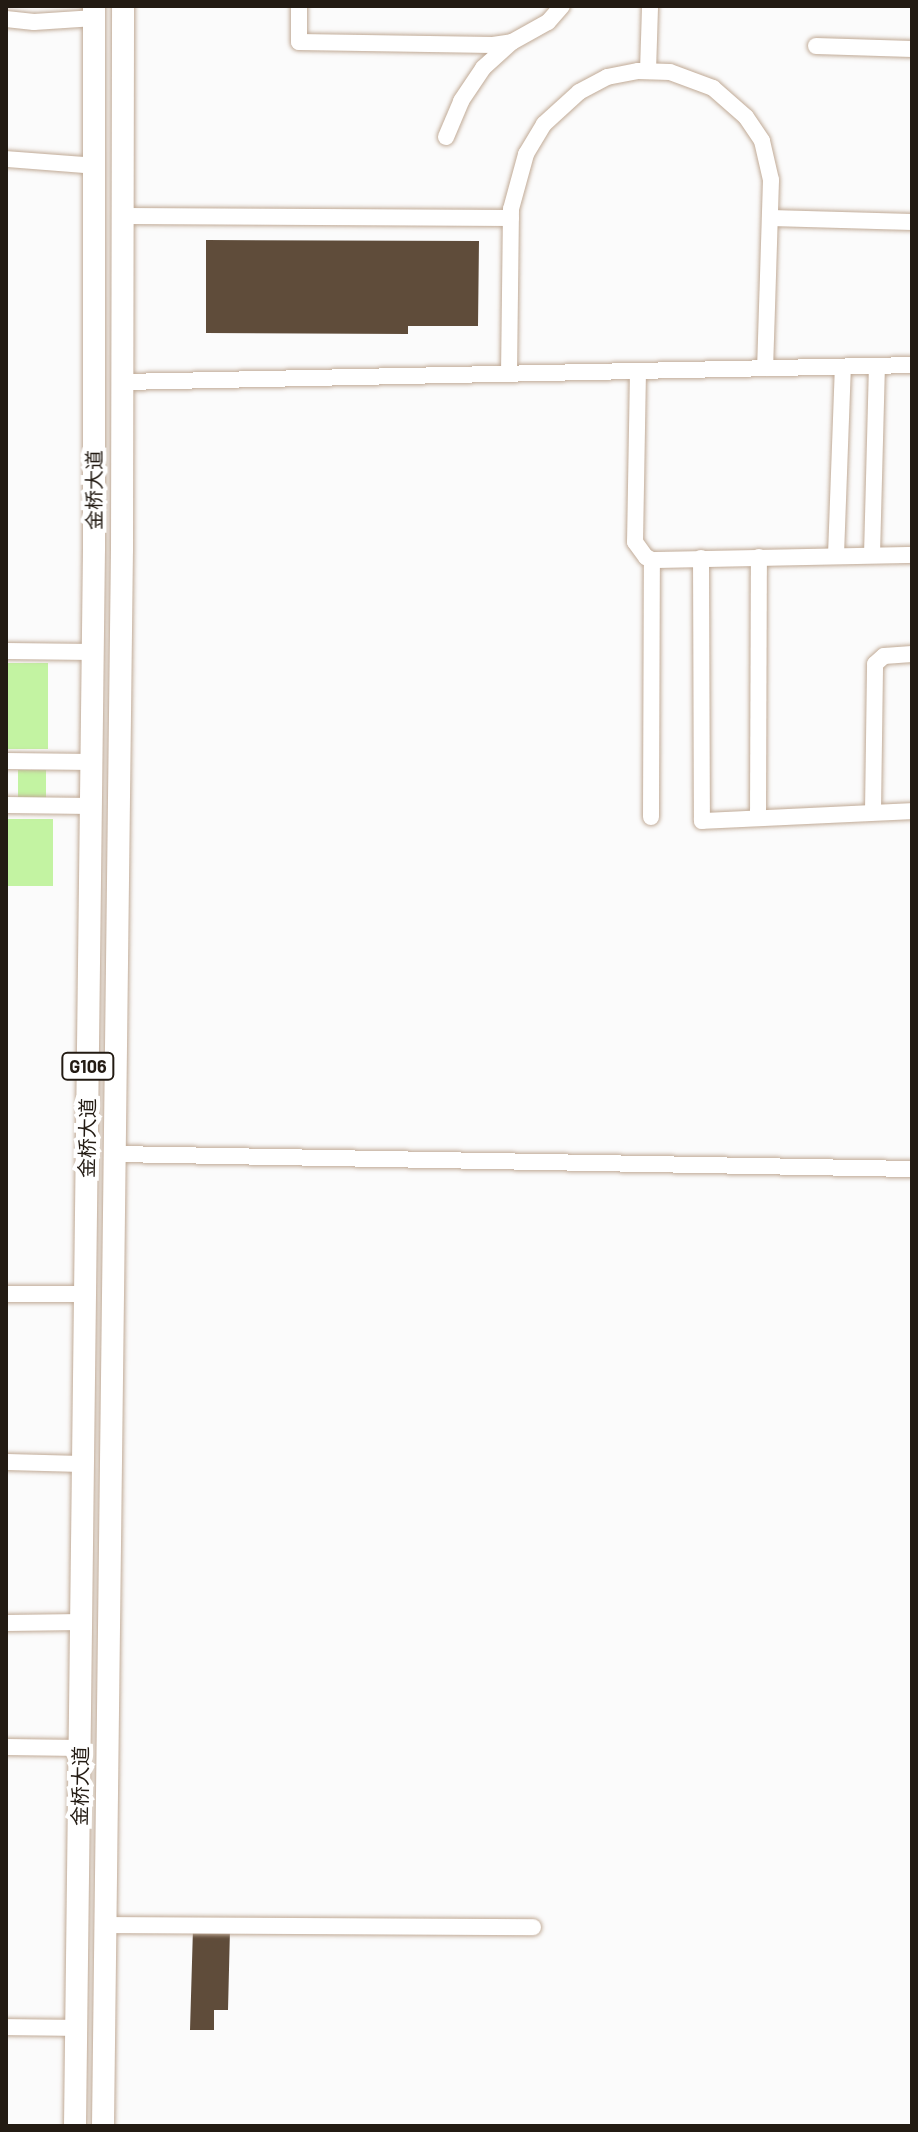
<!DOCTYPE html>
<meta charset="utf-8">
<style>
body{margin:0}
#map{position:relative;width:918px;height:2132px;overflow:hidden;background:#fbfbfb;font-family:Barlow,"Noto Sans SC",sans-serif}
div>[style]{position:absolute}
.green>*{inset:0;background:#c3f3a2;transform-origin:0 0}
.building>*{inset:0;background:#5f4c3a}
.roads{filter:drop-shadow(0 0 2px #c0aa96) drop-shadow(0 0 2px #c0aa96)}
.minor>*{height:16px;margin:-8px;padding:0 8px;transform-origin:8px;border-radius:8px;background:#fff}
.highway>*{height:22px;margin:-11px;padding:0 11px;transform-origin:11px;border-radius:11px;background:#fff}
span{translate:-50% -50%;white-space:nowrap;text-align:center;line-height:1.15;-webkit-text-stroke:8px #fff;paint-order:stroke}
.shield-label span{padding:2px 6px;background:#fff;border:2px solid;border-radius:6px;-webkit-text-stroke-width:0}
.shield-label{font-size:18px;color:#231b13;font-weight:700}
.street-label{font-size:20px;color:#231b13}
.frame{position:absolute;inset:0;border:8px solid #231b13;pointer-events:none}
</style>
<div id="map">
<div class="green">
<i style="left:6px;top:663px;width:42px;height:86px"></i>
<i style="left:18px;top:770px;width:28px;height:28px"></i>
<i style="left:6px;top:819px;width:47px;height:67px"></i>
</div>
<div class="building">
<i style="clip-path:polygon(206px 240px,479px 241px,478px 326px,408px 326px,408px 334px,206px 333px)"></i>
<i style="clip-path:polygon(193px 1928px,230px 1929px,228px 2010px,214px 2010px,214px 2030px,190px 2030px)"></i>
</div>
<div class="roads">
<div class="minor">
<i style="left:299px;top:6px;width:36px;rotate:90deg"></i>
<i style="left:299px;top:42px;width:194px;rotate:0.9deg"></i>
<i style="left:493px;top:45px;width:19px;rotate:-9deg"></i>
<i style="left:6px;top:19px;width:28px;rotate:6deg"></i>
<i style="left:34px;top:22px;width:61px;rotate:-3.8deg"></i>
<i style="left:816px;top:46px;width:96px;rotate:1.8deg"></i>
<i style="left:648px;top:71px;width:65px;rotate:-88.2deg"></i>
<i style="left:446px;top:137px;width:39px;rotate:-67deg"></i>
<i style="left:461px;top:101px;width:40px;rotate:-56deg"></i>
<i style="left:483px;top:68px;width:39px;rotate:-42deg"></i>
<i style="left:512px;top:42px;width:41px;rotate:-29.1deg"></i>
<i style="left:548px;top:22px;width:21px;rotate:-49deg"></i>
<i style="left:6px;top:159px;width:90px;rotate:4.4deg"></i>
<i style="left:125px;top:216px;width:386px;rotate:0.3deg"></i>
<i style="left:771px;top:218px;width:141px;rotate:1.6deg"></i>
<i style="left:638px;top:371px;width:171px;rotate:91deg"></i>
<i style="left:635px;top:542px;width:19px;rotate:54deg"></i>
<i style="left:646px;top:557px;width:7px;rotate:27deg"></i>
<i style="left:652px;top:560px;width:260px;rotate:-1.1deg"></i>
<i style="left:509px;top:374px;width:165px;rotate:-89.3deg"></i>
<i style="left:511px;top:209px;width:57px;rotate:-74.7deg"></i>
<i style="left:526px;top:154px;width:35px;rotate:-59deg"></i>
<i style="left:544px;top:124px;width:47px;rotate:-42.4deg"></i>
<i style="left:579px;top:92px;width:32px;rotate:-28deg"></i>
<i style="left:607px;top:77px;width:32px;rotate:-11deg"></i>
<i style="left:638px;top:71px;width:32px;rotate:2deg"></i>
<i style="left:670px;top:72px;width:46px;rotate:20.4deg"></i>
<i style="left:713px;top:88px;width:44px;rotate:41.3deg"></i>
<i style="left:746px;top:117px;width:29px;rotate:56deg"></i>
<i style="left:762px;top:141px;width:40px;rotate:77deg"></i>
<i style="left:771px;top:180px;width:188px;rotate:91.8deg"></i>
<i style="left:123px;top:382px;width:789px;rotate:-1.23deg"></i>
<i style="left:836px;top:555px;width:188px;rotate:-87.9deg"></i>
<i style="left:872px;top:555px;width:189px;rotate:-88.5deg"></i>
<i style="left:701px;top:558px;width:263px;rotate:89.8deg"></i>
<i style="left:702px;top:821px;width:210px;rotate:-2.7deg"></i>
<i style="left:6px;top:651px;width:87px;rotate:0.7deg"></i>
<i style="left:6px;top:761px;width:86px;rotate:0.7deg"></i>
<i style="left:6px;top:805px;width:85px;rotate:0.7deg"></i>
<i style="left:873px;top:812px;width:148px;rotate:-89.2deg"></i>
<i style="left:875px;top:664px;width:12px;rotate:-42deg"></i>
<i style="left:884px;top:656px;width:28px;rotate:-4deg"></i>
<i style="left:651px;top:817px;width:257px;rotate:-89.8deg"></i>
<i style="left:758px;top:818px;width:261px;rotate:-89.8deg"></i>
<i style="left:116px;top:1154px;width:796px;rotate:1.08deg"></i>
<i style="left:6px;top:1294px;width:80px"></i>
<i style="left:6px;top:1462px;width:77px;rotate:1.5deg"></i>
<i style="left:6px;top:1623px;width:76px;rotate:-0.8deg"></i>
<i style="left:6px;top:1747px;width:74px;rotate:0.8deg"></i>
<i style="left:106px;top:1925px;width:427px;rotate:0.3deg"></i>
<i style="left:6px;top:2027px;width:70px;rotate:0.8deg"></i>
</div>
<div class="highway">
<i style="left:75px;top:2126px;width:1577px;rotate:-89.31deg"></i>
<i style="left:94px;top:549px;width:543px;rotate:-90deg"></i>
<i style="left:103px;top:2126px;width:1576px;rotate:-89.31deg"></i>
<i style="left:122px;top:550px;width:544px;rotate:-89.89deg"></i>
</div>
</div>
<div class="shield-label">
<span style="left:88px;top:1066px">G106</span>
</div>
<div class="street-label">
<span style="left:94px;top:490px;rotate:-90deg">金桥大道</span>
<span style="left:87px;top:1138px;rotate:-89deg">金桥大道</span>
<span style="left:80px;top:1786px;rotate:-89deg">金桥大道</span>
</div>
<div class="frame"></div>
</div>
